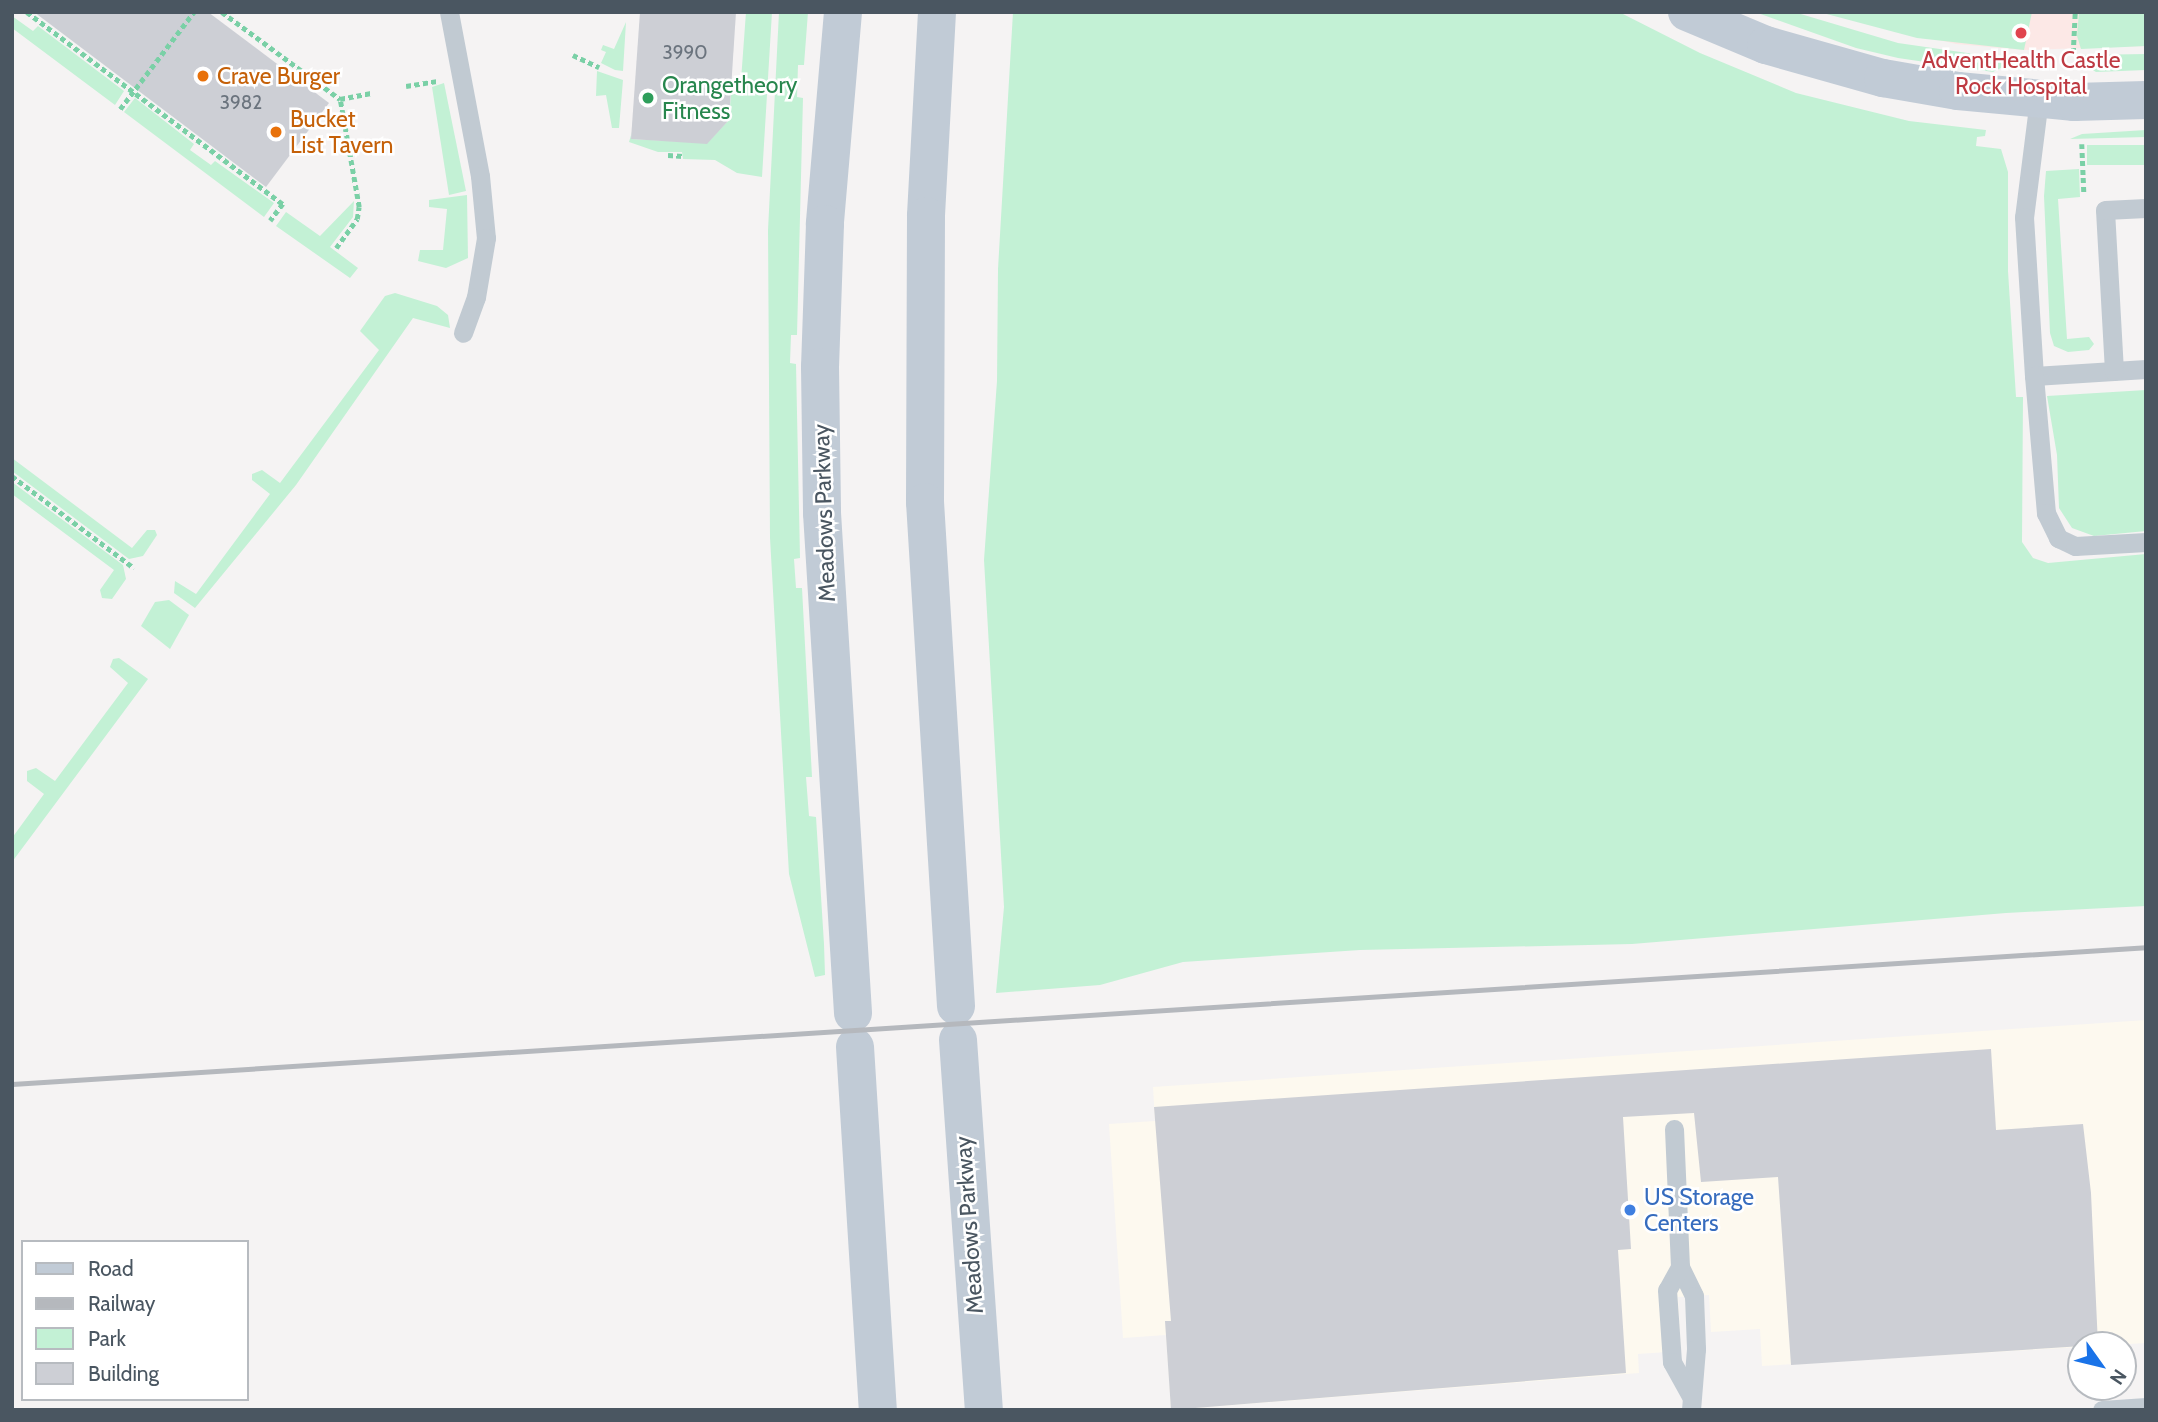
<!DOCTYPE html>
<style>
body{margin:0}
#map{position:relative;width:2158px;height:1422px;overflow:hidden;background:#f5f3f3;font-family:Cabin,sans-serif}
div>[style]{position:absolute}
.commercial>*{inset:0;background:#fdf9ef}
.medical>*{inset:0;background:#fce8e6}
.green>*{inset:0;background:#c3f1d5;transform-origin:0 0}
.building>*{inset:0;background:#cdcfd5}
.path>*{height:4.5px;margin-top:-2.25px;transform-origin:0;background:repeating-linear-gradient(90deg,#7ad0a6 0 5px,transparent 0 8.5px)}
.lane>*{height:19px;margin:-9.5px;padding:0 9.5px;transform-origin:9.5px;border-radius:9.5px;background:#c1cad2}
.secondary>*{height:38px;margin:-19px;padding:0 19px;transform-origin:19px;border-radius:19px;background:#c1cbd6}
.rail>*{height:5px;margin:-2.5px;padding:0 2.5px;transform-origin:2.5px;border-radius:2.5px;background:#b5b8bd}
.dots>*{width:19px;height:19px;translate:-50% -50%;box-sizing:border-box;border:4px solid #fff;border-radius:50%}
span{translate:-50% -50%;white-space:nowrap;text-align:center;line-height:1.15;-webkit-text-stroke:5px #fff;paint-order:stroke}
.number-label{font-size:19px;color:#6b747e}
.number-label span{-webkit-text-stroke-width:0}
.health-label{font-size:23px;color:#be3a42}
.food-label{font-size:23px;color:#c56008}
.left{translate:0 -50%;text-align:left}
.leisure-label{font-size:23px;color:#27864d}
.street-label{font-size:23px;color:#4a5661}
.shop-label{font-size:23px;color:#366cbe}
.frame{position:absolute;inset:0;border:14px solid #4a5661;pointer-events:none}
.legend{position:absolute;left:21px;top:1240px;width:228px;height:161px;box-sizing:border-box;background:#fff;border:2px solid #b7bbc0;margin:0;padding:9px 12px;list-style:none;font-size:21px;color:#4a5661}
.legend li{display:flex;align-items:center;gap:14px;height:35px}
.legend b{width:35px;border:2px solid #b7bbc0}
.north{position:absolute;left:2067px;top:1331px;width:70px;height:70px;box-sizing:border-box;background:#fff;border:2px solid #b7bbc0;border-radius:50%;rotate:124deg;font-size:19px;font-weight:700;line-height:28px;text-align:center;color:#4a5661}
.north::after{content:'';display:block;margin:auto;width:24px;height:32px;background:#1a73e8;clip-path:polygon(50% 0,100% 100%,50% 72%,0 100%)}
</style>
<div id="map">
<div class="commercial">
<i style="clip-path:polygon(2146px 1020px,2146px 1343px,1762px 1366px,1760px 1329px,1711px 1332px,1709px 1295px,1678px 1297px,1681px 1351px,1638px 1354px,1639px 1373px,1171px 1410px,1166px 1335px,1123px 1338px,1109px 1124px,1155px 1121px,1153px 1087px)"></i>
</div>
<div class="medical">
<i style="clip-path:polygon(1819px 12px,2146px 12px,2146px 46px,2024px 50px,1956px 44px)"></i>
</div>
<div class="green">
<i style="clip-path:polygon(746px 12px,772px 12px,762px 177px,737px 173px,715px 160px,683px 159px,682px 152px,658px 152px,629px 142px,632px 132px,631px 139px,707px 143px,729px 120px,731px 94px,740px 94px)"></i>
<i style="clip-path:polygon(779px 12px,808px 12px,804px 65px,798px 65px,797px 97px,803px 98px,797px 335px,791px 335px,790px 363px,796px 364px,800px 558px,794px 559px,796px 588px,802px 588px,812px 777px,806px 777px,809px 816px,816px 817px,824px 944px,825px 975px,815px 977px,789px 874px,770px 538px,768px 230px)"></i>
<i style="clip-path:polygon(1013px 12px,1619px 12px,1700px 53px,1796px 93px,1909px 121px,1986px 130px,1985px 136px,1977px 137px,1976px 146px,2001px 149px,2008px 172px,2008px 271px,2016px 397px,2023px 397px,2022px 542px,2033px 558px,2048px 563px,2146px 554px,2146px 906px,2006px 913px,1632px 944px,1360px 950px,1183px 962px,1100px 985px,996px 993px,1004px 907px,984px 560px,997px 381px,998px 269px)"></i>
<i style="clip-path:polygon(1755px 12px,1794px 12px,1898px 43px,2016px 60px,1993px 72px,1898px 58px,1856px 48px)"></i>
<i style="clip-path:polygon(1819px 12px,2032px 12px,2024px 50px,1917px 38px)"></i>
<i style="clip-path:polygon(2079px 12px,2146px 12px,2146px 46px,2081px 49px,2077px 36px)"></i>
<i style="clip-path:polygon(12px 16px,33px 31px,38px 26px,124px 91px,115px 105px,12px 28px)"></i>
<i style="clip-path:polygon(626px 22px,623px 71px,615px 70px,601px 63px,606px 52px,601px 50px,603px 45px,614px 49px)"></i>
<i style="clip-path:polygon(2146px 54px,2146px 70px,2096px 72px,2078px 61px,2084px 55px)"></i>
<i style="clip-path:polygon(597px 71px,623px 80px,619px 128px,612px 128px,606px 95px,596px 96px)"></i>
<i style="clip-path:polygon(444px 83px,466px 191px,449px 195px,432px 87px)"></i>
<i style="clip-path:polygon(135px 98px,194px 144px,190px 150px,211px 165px,215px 161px,274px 203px,264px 217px,124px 112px)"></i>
<i style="clip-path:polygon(2146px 130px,2146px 137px,2070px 139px,2082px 134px)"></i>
<i style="left:2146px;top:145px;width:20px;height:59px;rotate:90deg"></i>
<i style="clip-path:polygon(2079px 169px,2080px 197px,2058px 199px,2067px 339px,2089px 337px,2094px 344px,2089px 350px,2068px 352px,2054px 346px,2050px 333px,2044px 196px,2046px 171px)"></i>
<i style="clip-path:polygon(467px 195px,468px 258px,446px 268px,418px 261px,420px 250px,443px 250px,447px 209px,429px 207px,429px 200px)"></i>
<i style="clip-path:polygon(354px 201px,353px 217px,330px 247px,358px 268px,350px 278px,276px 226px,286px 212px,320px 236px)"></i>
<i style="clip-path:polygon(395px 293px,437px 306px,448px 315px,450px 328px,413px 318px,296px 485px,195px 608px,174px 593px,175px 581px,196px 594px,270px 494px,252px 480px,252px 474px,262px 470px,280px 483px,379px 350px,360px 331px,385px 296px)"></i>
<i style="clip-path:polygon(2146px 390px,2146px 531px,2094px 536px,2072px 528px,2059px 508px,2057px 455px,2047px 396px)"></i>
<i style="clip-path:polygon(12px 458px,132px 548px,147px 530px,155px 530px,157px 535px,143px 556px,129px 559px,12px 471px)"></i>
<i style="clip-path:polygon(12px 482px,123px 565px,126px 579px,112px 599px,102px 598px,100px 590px,114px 570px,12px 494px)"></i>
<i style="clip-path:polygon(169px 600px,189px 615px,170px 649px,141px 626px,155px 602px)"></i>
<i style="clip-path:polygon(119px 658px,148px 679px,12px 862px,12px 838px,44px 794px,27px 781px,27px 771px,36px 768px,55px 781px,128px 683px,110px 667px,113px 659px)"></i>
</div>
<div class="building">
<i style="clip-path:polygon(34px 12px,208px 12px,329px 103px,266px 187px)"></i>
<i style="clip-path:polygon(640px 12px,736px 12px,729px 120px,707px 144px,631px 139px)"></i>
<i style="clip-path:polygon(1991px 1049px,1996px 1130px,2083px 1124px,2091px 1193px,2098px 1345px,1791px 1365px,1778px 1177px,1701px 1182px,1694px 1113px,1623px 1117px,1631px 1249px,1618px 1250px,1626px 1373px,1171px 1410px,1165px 1321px,1171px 1321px,1154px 1107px)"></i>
</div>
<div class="path">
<i style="left:27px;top:12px;width:320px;rotate:36.9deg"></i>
<i style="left:283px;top:204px;width:21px;rotate:127deg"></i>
<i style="left:222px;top:12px;width:147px;rotate:36.4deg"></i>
<i style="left:340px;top:99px;width:33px;rotate:-11deg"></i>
<i style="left:2073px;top:53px;width:41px;rotate:-87.2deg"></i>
<i style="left:573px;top:55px;width:29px;rotate:25deg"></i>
<i style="left:406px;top:86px;width:31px;rotate:-9deg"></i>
<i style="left:120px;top:109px;width:122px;rotate:-52.7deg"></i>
<i style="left:2082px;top:144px;width:48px;rotate:87.6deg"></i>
<i style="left:668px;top:155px;width:15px;rotate:4deg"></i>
<i style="left:336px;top:248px;width:36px;rotate:-54deg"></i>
<i style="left:357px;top:219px;width:12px;rotate:-81deg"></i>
<i style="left:359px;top:207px;width:110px;rotate:-100deg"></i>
<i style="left:12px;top:476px;width:153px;rotate:37deg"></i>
</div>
<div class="lane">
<i style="left:449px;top:12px;width:167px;rotate:79.3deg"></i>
<i style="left:480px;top:176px;width:62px;rotate:84.5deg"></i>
<i style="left:486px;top:238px;width:60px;rotate:99.6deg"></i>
<i style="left:476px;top:297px;width:38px;rotate:110deg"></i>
<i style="left:2039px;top:99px;width:119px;rotate:97.2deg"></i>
<i style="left:2024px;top:217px;width:159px;rotate:86.4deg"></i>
<i style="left:2034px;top:376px;width:112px;rotate:-3.6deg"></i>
<i style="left:2114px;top:371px;width:161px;rotate:-93.2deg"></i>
<i style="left:2105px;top:210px;width:41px;rotate:-2.8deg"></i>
<i style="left:2034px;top:376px;width:138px;rotate:85deg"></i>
<i style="left:2046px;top:513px;width:28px;rotate:64deg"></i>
<i style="left:2058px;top:538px;width:19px;rotate:25deg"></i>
<i style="left:2075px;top:546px;width:71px;rotate:-3.2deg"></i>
<i style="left:1674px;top:1129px;width:138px;rotate:87.5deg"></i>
<i style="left:1680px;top:1267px;width:32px;rotate:64deg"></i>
<i style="left:1694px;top:1296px;width:53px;rotate:87.8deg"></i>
<i style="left:1696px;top:1349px;width:61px;rotate:94.7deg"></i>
<i style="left:1680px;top:1267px;width:26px;rotate:119deg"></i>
<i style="left:1667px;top:1290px;width:72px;rotate:86deg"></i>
<i style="left:1672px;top:1362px;width:38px;rotate:61deg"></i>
<i style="left:2102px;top:1410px;width:44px;rotate:-3.9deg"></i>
</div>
<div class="secondary">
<i style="left:843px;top:12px;width:213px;rotate:94.9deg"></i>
<i style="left:825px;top:224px;width:143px;rotate:92deg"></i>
<i style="left:820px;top:367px;width:146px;rotate:89.2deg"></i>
<i style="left:822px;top:513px;width:501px;rotate:86.45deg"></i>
<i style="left:937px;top:12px;width:204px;rotate:93.1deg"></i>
<i style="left:926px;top:216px;width:286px;rotate:90.2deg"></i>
<i style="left:925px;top:502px;width:505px;rotate:86.48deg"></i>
<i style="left:1687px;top:12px;width:86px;rotate:22.7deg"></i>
<i style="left:1766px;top:45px;width:122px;rotate:15.8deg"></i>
<i style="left:1883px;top:78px;width:76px;rotate:9.8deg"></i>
<i style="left:1958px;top:91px;width:117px;rotate:5.4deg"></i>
<i style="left:2074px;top:102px;width:72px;rotate:-1.6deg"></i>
<i style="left:958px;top:1040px;width:371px;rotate:86deg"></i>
<i style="left:855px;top:1047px;width:364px;rotate:86.4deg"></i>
</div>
<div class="rail">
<i style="left:12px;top:1084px;width:2138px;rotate:-3.67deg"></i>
</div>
<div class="dots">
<i style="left:2021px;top:33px;background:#e0444e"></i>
<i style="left:203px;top:76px;background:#e8710a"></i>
<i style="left:648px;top:98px;background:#2e9e5b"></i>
<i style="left:276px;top:132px;background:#e8710a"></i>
<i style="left:1630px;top:1210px;background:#3f7fe0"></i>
</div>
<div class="number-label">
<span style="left:685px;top:53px">3990</span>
<span style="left:241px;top:103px">3982</span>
</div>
<div class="health-label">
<span style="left:2021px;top:73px">AdventHealth Castle<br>Rock Hospital</span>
</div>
<div class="food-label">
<span class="left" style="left:217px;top:76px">Crave Burger</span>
<span class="left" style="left:290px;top:132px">Bucket<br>List Tavern</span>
</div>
<div class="leisure-label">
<span class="left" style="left:662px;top:98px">Orangetheory<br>Fitness</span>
</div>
<div class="street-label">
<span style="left:824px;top:513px;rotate:-92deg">Meadows Parkway</span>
<span style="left:969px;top:1225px;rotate:-94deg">Meadows Parkway</span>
</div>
<div class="shop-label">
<span class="left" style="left:1644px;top:1210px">US Storage<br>Centers</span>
</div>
<div class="frame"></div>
<ul class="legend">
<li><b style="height:9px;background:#c1cbd6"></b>Road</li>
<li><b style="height:9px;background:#b5b8bd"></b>Railway</li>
<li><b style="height:19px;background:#c3f1d5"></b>Park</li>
<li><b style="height:19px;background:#cdcfd5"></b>Building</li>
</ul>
<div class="north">N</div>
</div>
